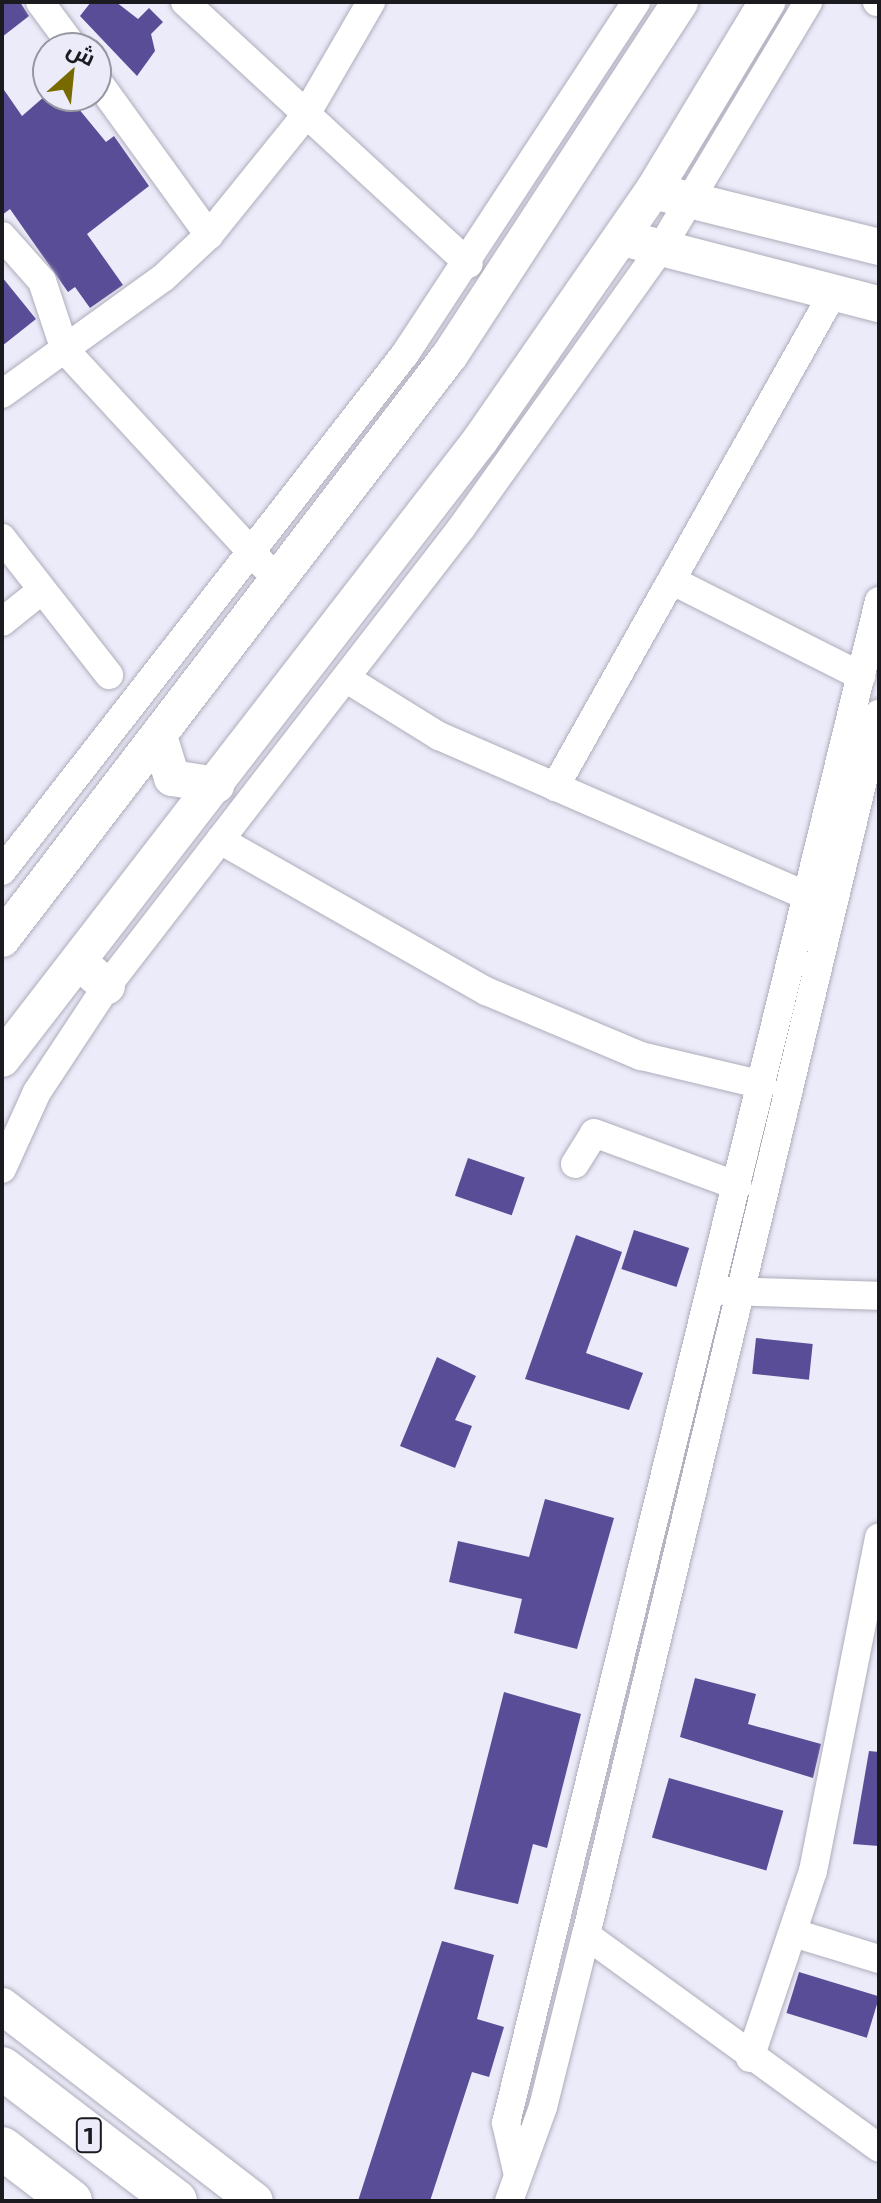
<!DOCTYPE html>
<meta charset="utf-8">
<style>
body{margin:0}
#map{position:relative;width:881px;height:2203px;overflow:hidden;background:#ebebf9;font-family:"Exo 2",Cairo,sans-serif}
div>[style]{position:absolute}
.building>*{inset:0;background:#584d96;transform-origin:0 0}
.roads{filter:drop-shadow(0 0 2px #aeadbb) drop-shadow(0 0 2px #aeadbb)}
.minor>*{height:28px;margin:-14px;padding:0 14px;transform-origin:14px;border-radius:14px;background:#fff}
.major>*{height:36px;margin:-18px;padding:0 18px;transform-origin:18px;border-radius:18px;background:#fff}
.highway>*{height:42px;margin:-21px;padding:0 21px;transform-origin:21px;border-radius:21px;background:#fff}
span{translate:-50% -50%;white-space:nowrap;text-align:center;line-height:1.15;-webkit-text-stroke:8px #ebebf9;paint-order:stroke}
.shield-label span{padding:2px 6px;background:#ebebf9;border:2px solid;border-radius:6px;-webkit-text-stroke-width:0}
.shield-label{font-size:24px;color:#1a1a1f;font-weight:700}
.frame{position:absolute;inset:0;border:4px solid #1a1a1f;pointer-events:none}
.north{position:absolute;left:32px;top:32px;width:80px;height:80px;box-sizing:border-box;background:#ebebf9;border:2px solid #9797a2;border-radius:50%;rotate:27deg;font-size:22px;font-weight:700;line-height:32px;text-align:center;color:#1a1a1f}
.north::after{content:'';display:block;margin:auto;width:28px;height:36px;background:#786a01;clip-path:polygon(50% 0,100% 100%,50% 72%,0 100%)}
</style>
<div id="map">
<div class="building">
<i style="clip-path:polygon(2px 2px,20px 2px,29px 16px,2px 37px)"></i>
<i style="clip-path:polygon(91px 2px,116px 2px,138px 19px,149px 8px,163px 22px,151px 34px,155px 51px,137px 76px,80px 16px)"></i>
<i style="clip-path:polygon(2px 87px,22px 116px,45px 96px,87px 96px,78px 108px,106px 142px,114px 136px,149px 186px,87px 234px,123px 285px,90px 308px,75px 287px,68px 292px,10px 209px,2px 215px)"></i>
<i style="clip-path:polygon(2px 277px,36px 319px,2px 346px)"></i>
<i style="left:468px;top:1158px;width:60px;height:40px;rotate:19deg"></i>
<i style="left:634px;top:1230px;width:58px;height:41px;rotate:18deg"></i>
<i style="clip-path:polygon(576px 1235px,622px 1252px,586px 1353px,643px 1373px,629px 1410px,525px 1379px)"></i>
<i style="left:756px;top:1338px;width:57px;height:36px;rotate:6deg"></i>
<i style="clip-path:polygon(437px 1357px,476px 1376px,455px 1420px,472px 1426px,455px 1468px,400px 1446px)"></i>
<i style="clip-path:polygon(545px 1499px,614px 1518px,577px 1649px,514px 1633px,522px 1599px,449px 1582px,458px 1541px,529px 1557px)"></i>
<i style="clip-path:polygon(695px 1678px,756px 1694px,748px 1724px,821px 1744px,813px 1778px,680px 1737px)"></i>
<i style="clip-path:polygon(504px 1692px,581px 1714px,547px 1848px,533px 1844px,518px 1904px,454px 1889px)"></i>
<i style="clip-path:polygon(869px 1751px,879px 1752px,879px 1846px,853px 1844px)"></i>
<i style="left:669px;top:1778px;width:119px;height:62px;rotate:16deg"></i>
<i style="clip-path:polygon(442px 1941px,494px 1955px,477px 2019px,504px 2027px,489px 2077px,472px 2072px,430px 2201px,358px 2201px)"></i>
<i style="left:799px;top:1972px;width:84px;height:43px;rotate:17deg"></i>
</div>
<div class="roads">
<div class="minor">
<i style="left:40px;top:2px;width:57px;rotate:53.5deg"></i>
<i style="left:185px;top:2px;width:386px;rotate:42.7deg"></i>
<i style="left:877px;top:2px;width:2px"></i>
<i style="left:96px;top:79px;width:193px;rotate:54.1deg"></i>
<i style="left:2px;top:236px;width:60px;rotate:48.4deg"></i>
<i style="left:42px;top:281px;width:73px;rotate:71.6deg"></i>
<i style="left:65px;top:350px;width:294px;rotate:47.3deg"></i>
<i style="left:2px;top:394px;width:198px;rotate:-35.8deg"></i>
<i style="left:163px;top:278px;width:63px;rotate:-43.1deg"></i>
<i style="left:209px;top:235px;width:153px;rotate:-51.1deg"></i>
<i style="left:305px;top:116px;width:132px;rotate:-59.9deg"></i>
<i style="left:2px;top:538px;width:174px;rotate:52deg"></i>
<i style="left:673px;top:581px;width:211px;rotate:26.8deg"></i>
<i style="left:2px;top:622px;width:51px;rotate:-38.7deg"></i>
<i style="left:347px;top:679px;width:108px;rotate:31.8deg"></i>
<i style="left:439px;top:736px;width:404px;rotate:23.5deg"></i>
<i style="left:555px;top:787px;width:567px;rotate:-60.63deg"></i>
<i style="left:220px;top:840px;width:306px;rotate:29.6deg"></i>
<i style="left:486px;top:991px;width:168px;rotate:22.8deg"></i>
<i style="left:641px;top:1056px;width:125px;rotate:13.4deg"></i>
<i style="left:2px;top:871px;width:656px;rotate:-52.06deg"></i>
<i style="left:405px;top:354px;width:421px;rotate:-56.7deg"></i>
<i style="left:575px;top:1164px;width:36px;rotate:-58deg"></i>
<i style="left:594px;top:1133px;width:153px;rotate:20.2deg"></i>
<i style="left:2px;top:1169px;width:85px;rotate:-65.6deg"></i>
<i style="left:37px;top:1092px;width:127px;rotate:-56.6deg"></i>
<i style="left:107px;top:986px;width:580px;rotate:-52.28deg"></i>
<i style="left:462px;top:527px;width:343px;rotate:-54.5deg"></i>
<i style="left:661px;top:248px;width:287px;rotate:-59.1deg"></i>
<i style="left:724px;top:1291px;width:155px;rotate:1.8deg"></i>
<i style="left:797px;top:1934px;width:86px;rotate:17deg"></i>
<i style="left:586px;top:1935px;width:362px;rotate:36deg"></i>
<i style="left:750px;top:2058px;width:197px;rotate:-71.4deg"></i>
<i style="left:813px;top:1871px;width:340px;rotate:-78.8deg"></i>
<i style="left:517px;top:2171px;width:49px;rotate:-102.9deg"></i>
<i style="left:506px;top:2123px;width:1567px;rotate:-76.23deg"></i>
<i style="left:509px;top:2201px;width:100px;rotate:-70.1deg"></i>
<i style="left:543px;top:2107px;width:177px;rotate:-76deg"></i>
<i style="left:586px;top:1935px;width:1256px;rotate:-76.51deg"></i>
</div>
<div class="major">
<i style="left:653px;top:191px;width:233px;rotate:13.9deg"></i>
<i style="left:623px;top:238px;width:264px;rotate:14.5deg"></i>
<i style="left:159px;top:736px;width:44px;rotate:72.8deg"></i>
<i style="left:172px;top:778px;width:45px;rotate:9deg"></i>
<i style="left:2px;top:939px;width:736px;rotate:-52.51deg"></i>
<i style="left:450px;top:355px;width:421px;rotate:-56.9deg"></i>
<i style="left:79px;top:962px;width:37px;rotate:41deg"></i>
<i style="left:2px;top:1059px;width:783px;rotate:-52.31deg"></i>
<i style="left:481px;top:439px;width:302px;rotate:-55.3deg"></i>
<i style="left:653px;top:191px;width:221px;rotate:-58.9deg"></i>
<i style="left:2px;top:2006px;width:319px;rotate:37.6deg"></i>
</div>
<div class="highway">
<i style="left:2px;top:2068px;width:219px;rotate:37.4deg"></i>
<i style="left:2px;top:2148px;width:87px;rotate:37.5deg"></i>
</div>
</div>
<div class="shield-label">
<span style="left:89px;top:2135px">1</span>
</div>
<div class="frame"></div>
<div class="north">ش</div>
</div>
